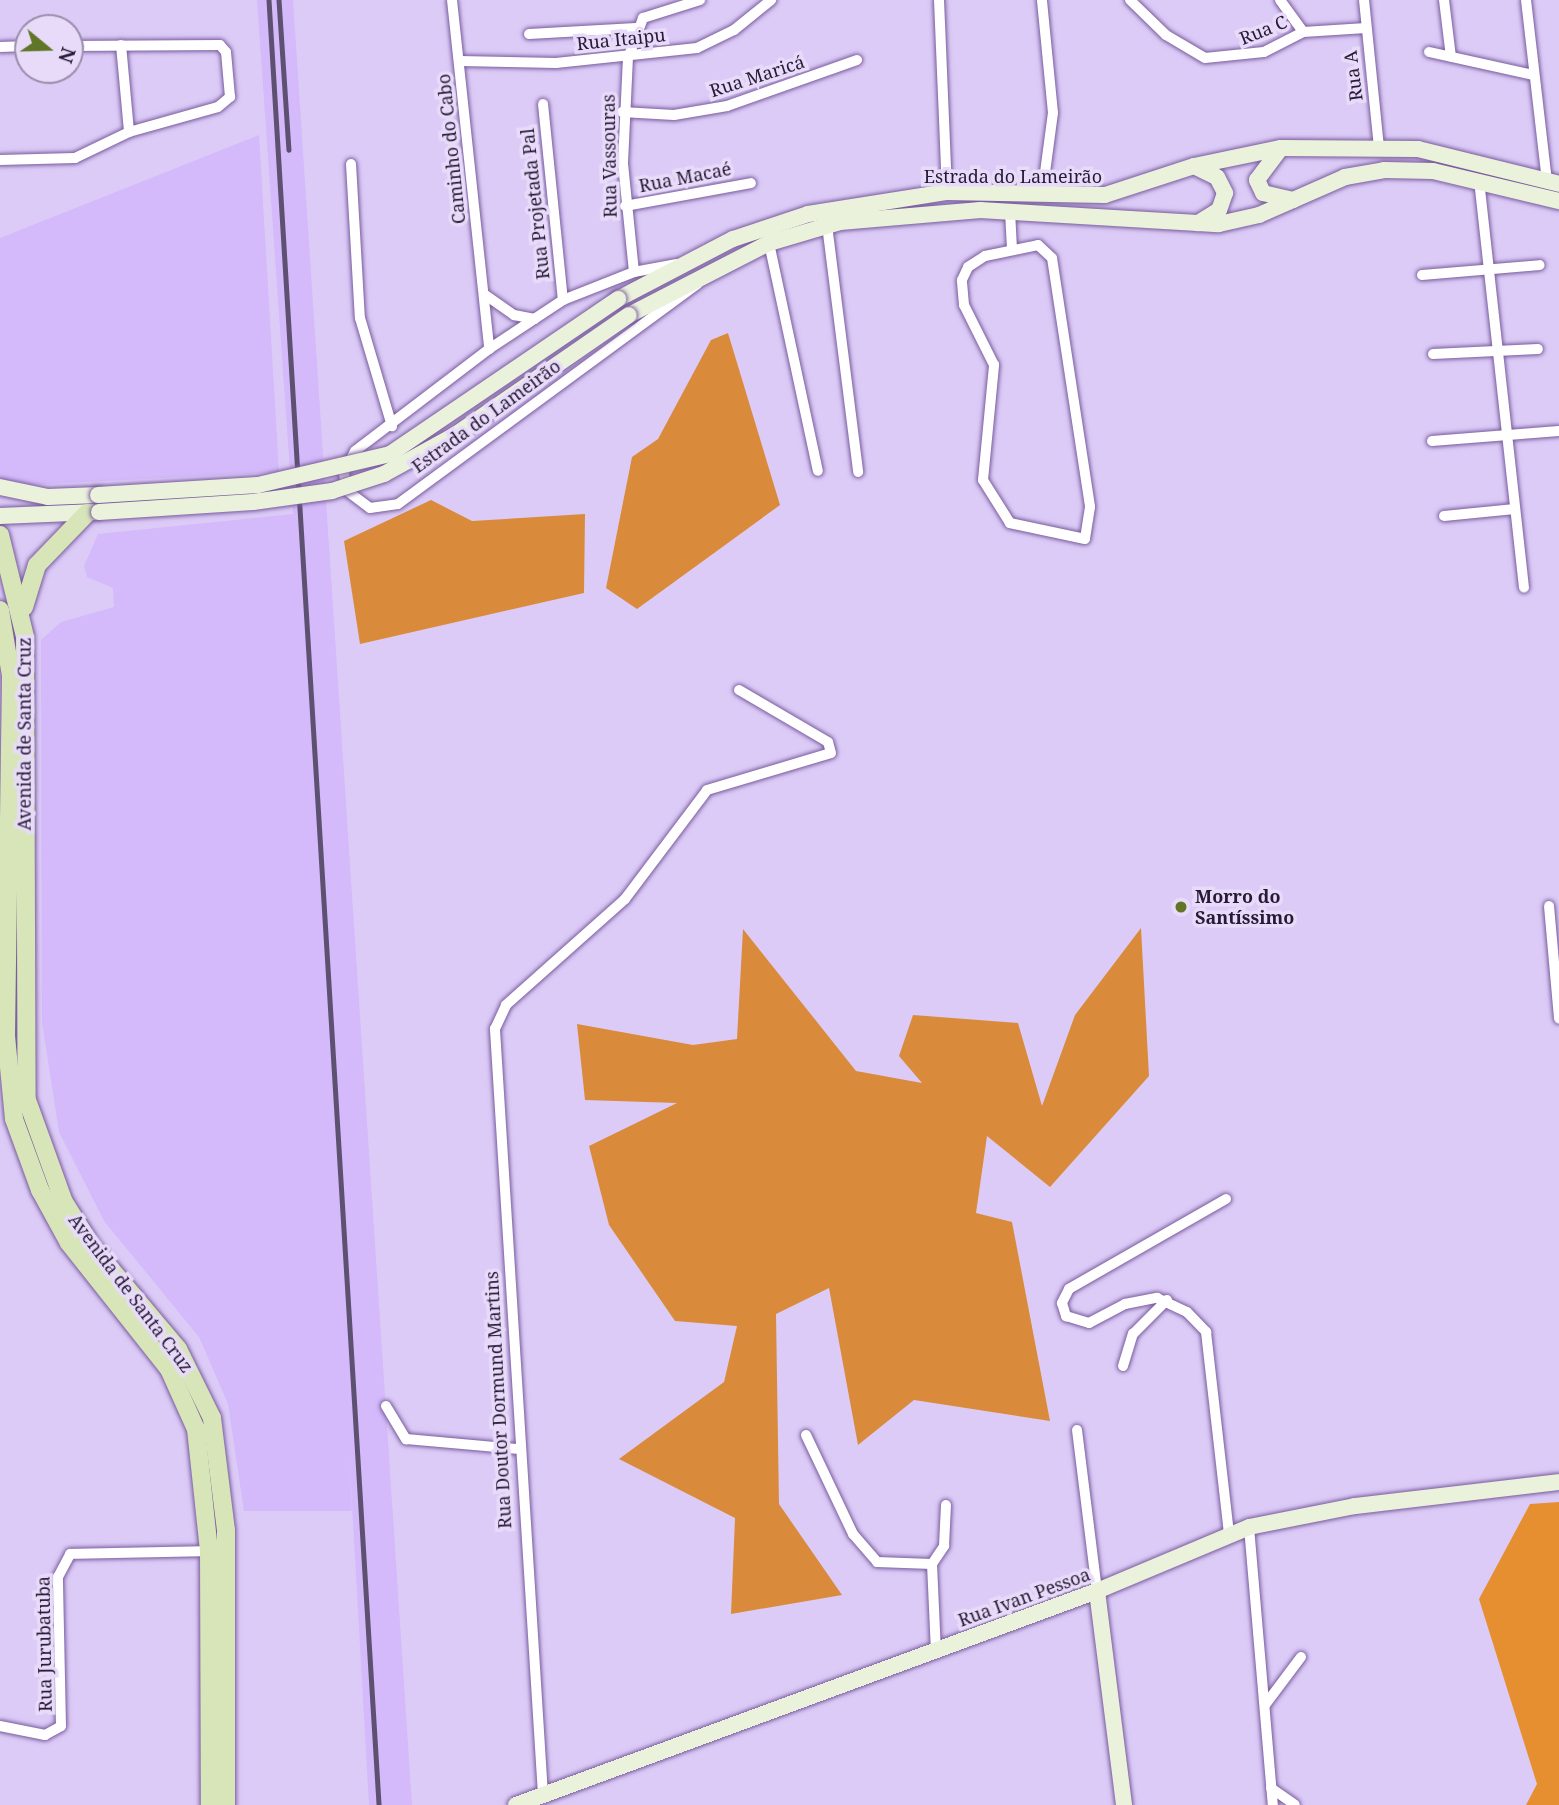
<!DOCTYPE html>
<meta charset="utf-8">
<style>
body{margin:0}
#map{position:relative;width:1559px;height:1805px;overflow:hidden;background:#dccbf7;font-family:"Noto Serif",serif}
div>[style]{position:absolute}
.built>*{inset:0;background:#d4bafa}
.green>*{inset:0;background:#e58f31}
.forest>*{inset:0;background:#d98b3b}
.roads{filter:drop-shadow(0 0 2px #795c9e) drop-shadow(0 0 2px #795c9e)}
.street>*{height:10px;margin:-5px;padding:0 5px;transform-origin:5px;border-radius:5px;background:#fff}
.secondary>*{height:16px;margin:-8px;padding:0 8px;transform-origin:8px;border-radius:8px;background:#ebf2dc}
.primary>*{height:18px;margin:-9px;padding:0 9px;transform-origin:9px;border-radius:9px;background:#d7e5b9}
.rail>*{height:4.5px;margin:-2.25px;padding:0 2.25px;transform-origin:2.25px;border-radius:2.25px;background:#5e5071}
.bridges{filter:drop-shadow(0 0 2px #795c9e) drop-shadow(0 0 2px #795c9e)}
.secondary-bridge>*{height:16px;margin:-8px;padding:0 8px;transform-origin:8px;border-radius:8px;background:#ebf2dc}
.dots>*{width:19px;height:19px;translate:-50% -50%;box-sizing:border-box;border:4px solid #e7dbf9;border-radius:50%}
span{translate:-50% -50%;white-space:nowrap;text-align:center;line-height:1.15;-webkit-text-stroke:7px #e7dbf9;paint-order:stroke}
.street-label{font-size:18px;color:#261a36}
.poi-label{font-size:18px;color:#261a36;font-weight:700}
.left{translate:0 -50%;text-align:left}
.north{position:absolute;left:14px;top:14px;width:70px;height:70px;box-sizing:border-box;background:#e7dbf9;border:2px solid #9a8eab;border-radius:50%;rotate:109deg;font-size:19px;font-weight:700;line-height:28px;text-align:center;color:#261a36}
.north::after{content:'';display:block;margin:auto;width:24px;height:32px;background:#607526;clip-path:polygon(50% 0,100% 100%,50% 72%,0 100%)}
</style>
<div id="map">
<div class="built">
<i style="clip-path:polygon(257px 0,293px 0,412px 1805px,369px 1805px,349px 1451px,352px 1511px,244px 1511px,228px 1404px,199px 1337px,104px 1221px,59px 1132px,42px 1022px,41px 640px,61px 622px,114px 607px,113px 588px,87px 577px,84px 566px,98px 534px,293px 514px)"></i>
<i style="clip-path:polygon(259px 135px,279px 472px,8px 486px,0 480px,0 238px)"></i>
</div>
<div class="green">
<i style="clip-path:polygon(1559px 1502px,1559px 1805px,1526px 1805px,1537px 1784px,1479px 1599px,1530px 1504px)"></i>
</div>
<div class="forest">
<i style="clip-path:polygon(728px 333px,780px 505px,637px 609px,606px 588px,632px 457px,658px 439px,711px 340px)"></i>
<i style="clip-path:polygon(431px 500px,472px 521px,585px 514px,584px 593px,360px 644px,344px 541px)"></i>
<i style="clip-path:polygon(1141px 928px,1149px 1076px,1050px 1187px,987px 1136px,976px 1213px,1012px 1222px,1050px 1421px,914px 1400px,858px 1445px,829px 1288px,776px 1314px,779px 1504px,842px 1595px,731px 1614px,735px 1518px,619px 1459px,724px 1382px,737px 1326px,675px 1321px,609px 1225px,589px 1146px,677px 1103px,585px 1100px,577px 1024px,693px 1045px,737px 1039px,743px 929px,856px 1071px,922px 1083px,899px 1056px,913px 1015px,1018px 1023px,1042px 1106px,1075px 1015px)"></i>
</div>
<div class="roads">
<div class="street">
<i style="left:452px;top:0;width:351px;rotate:83.9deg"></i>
<i style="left:939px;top:0;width:192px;rotate:87.6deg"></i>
<i style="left:1130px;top:0;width:50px;rotate:44.2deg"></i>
<i style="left:1166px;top:35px;width:45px;rotate:30.5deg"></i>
<i style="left:1205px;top:58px;width:59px;rotate:-5.8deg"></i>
<i style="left:1264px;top:52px;width:44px;rotate:-27.1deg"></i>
<i style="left:1280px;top:0;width:39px;rotate:54deg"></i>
<i style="left:1303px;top:32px;width:63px;rotate:-3.6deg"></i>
<i style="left:1364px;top:0;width:149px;rotate:84.2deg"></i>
<i style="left:1444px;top:0;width:57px;rotate:83deg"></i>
<i style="left:1526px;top:0;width:183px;rotate:83.4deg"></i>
<i style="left:529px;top:34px;width:107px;rotate:-3.2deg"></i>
<i style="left:121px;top:45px;width:87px;rotate:84.7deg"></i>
<i style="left:0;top:47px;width:28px;rotate:-2deg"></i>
<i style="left:1429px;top:52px;width:107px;rotate:12.4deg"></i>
<i style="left:460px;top:61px;width:96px;rotate:1.2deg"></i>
<i style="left:556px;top:63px;width:142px;rotate:-6.1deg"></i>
<i style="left:697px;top:48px;width:41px;rotate:-25.9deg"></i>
<i style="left:734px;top:30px;width:48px;rotate:-39deg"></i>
<i style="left:543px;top:104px;width:197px;rotate:84.2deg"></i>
<i style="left:622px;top:112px;width:52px;rotate:3.3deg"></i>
<i style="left:674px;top:115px;width:54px;rotate:-9.6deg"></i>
<i style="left:727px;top:106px;width:138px;rotate:-19.5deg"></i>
<i style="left:0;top:160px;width:75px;rotate:-1.5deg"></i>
<i style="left:75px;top:158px;width:60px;rotate:-25.7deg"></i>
<i style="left:129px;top:132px;width:92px;rotate:-15.7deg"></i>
<i style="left:218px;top:107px;width:16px;rotate:-40deg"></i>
<i style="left:230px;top:97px;width:45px;rotate:-95.1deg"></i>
<i style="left:226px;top:52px;width:9px;rotate:-131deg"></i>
<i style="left:220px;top:45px;width:150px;rotate:179.6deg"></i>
<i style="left:351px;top:164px;width:154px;rotate:86.7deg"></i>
<i style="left:360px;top:318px;width:113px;rotate:73.5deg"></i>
<i style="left:1479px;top:180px;width:410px;rotate:83.7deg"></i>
<i style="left:1042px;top:195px;width:83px;rotate:-82.4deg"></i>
<i style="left:1053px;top:113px;width:114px;rotate:-95.6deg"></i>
<i style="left:625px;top:206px;width:128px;rotate:-10.3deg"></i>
<i style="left:1010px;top:211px;width:35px;rotate:87deg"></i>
<i style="left:827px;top:225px;width:249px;rotate:82.8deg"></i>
<i style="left:769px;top:243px;width:233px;rotate:77.9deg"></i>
<i style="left:1038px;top:245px;width:19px;rotate:43deg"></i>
<i style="left:1052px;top:258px;width:252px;rotate:81.3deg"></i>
<i style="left:1090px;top:507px;width:32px;rotate:99deg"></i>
<i style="left:1085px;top:539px;width:77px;rotate:-168deg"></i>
<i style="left:1010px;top:523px;width:51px;rotate:-122.1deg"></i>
<i style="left:983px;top:480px;width:116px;rotate:-84.5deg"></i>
<i style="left:994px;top:365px;width:67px;rotate:-116.6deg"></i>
<i style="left:964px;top:305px;width:25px;rotate:-95deg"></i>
<i style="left:962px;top:280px;width:14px;rotate:-65deg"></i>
<i style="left:968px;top:267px;width:20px;rotate:-33deg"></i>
<i style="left:985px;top:256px;width:54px;rotate:-11.7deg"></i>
<i style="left:677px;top:264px;width:44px;rotate:169.5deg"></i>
<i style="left:634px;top:272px;width:76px;rotate:158.5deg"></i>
<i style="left:563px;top:300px;width:89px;rotate:146.5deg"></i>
<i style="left:489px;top:349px;width:168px;rotate:142.7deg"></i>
<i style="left:355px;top:451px;width:25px;rotate:117deg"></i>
<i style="left:344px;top:473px;width:17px;rotate:83deg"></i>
<i style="left:346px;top:490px;width:30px;rotate:37deg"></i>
<i style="left:370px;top:508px;width:28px;rotate:-8deg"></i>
<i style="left:398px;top:504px;width:372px;rotate:-36.3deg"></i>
<i style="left:634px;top:272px;width:110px;rotate:-95.8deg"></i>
<i style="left:623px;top:163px;width:105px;rotate:-87.3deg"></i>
<i style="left:628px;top:58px;width:43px;rotate:-69.4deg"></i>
<i style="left:643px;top:18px;width:60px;rotate:-17.5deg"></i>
<i style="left:1422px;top:275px;width:118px;rotate:-4.8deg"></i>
<i style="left:484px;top:294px;width:37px;rotate:35deg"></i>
<i style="left:514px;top:315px;width:21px;rotate:11deg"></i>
<i style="left:1433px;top:354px;width:105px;rotate:-2.7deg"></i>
<i style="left:1432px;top:441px;width:127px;rotate:-4.5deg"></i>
<i style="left:1444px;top:516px;width:71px;rotate:-5.6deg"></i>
<i style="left:1549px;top:906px;width:113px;rotate:84.9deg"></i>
<i style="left:1226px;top:1199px;width:181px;rotate:150.2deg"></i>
<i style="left:1069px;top:1289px;width:16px;rotate:117deg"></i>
<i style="left:1062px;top:1303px;width:14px;rotate:73deg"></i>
<i style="left:1066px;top:1316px;width:24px;rotate:17deg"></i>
<i style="left:1089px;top:1323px;width:41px;rotate:-27.8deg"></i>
<i style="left:1125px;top:1304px;width:33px;rotate:-11deg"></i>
<i style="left:1157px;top:1298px;width:33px;rotate:25deg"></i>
<i style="left:1187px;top:1312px;width:28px;rotate:46deg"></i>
<i style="left:1206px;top:1332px;width:203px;rotate:83.5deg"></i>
<i style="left:1123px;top:1366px;width:34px;rotate:-73deg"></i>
<i style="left:1133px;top:1334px;width:48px;rotate:-45deg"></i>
<i style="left:386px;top:1406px;width:39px;rotate:59deg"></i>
<i style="left:406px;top:1439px;width:111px;rotate:5.1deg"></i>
<i style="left:1077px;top:1430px;width:162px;rotate:82.9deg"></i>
<i style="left:806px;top:1435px;width:110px;rotate:64.6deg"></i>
<i style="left:853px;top:1534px;width:37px;rotate:49deg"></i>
<i style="left:877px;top:1562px;width:55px;rotate:2.1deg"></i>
<i style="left:932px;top:1564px;width:22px;rotate:-56deg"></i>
<i style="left:944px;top:1546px;width:41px;rotate:-87.2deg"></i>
<i style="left:1249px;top:1527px;width:279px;rotate:85.1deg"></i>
<i style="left:932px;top:1564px;width:87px;rotate:87.4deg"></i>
<i style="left:1265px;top:1705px;width:60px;rotate:-53.1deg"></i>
<i style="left:0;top:1726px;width:46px;rotate:11.3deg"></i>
<i style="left:45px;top:1735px;width:18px;rotate:-29deg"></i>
<i style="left:61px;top:1726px;width:149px;rotate:-91.2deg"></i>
<i style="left:58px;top:1577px;width:26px;rotate:-62deg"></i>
<i style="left:70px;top:1554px;width:139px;rotate:-1.2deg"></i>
<i style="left:1271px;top:1788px;width:29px;rotate:35deg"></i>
<i style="left:543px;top:1795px;width:768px;rotate:-93.59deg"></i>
<i style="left:495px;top:1029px;width:26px;rotate:-65deg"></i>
<i style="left:506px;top:1005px;width:159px;rotate:-41.7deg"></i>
<i style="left:625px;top:899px;width:136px;rotate:-53deg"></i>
<i style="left:707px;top:790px;width:129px;rotate:-16.6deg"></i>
<i style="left:831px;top:753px;width:11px;rotate:-105deg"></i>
<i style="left:828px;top:742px;width:103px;rotate:-149.7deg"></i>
</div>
<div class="secondary">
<i style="left:1281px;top:148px;width:40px;rotate:127deg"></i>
<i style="left:1257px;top:180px;width:14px;rotate:65deg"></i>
<i style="left:1263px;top:193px;width:31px;rotate:13deg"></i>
<i style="left:1194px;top:166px;width:25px;rotate:26deg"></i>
<i style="left:1217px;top:177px;width:18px;rotate:63deg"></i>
<i style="left:1225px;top:193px;width:18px;rotate:109deg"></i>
<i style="left:1219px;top:210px;width:25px;rotate:148deg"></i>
<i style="left:618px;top:299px;width:130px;rotate:-27.6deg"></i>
<i style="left:733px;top:239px;width:79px;rotate:-18.4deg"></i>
<i style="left:808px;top:214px;width:141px;rotate:-9deg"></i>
<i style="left:947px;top:192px;width:158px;rotate:1.1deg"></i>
<i style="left:1105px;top:195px;width:94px;rotate:-18deg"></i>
<i style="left:1194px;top:166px;width:89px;rotate:-11.7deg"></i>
<i style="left:1281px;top:148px;width:137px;rotate:0.4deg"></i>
<i style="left:1418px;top:149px;width:145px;rotate:13.9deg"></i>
<i style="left:629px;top:315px;width:157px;rotate:-27.2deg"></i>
<i style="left:769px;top:243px;width:74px;rotate:-16.5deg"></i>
<i style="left:840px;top:222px;width:141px;rotate:-4.9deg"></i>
<i style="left:980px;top:210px;width:239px;rotate:3.4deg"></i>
<i style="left:1219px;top:224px;width:41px;rotate:-12.7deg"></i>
<i style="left:1259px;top:215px;width:94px;rotate:-23.8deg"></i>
<i style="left:1345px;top:177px;width:40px;rotate:-10deg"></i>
<i style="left:1384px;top:170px;width:49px;rotate:1.2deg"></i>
<i style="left:1433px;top:171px;width:130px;rotate:13.4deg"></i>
<i style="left:0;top:487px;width:49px;rotate:11.8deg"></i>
<i style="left:48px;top:497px;width:50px;rotate:-2.3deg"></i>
<i style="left:0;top:516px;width:95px;rotate:-2.4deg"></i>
<i style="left:1097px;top:1591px;width:216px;rotate:82.8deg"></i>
<i style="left:516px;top:1805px;width:619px;rotate:-20.22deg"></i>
<i style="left:1097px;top:1591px;width:165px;rotate:-22.8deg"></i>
<i style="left:1249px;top:1527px;width:108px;rotate:-11.2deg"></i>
<i style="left:1355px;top:1506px;width:205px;rotate:-6.7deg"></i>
</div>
<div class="primary">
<i style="left:0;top:535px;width:105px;rotate:76.2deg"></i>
<i style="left:25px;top:637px;width:463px;rotate:89.8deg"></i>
<i style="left:27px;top:1100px;width:109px;rotate:70.1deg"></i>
<i style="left:64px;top:1202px;width:54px;rotate:57.8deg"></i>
<i style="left:93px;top:1248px;width:132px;rotate:49.9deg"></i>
<i style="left:178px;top:1349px;width:77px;rotate:63.8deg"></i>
<i style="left:212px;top:1418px;width:113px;rotate:82.9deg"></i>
<i style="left:226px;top:1530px;width:275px;rotate:90deg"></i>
<i style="left:24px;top:607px;width:44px;rotate:-72.8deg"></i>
<i style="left:37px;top:565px;width:72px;rotate:-46.1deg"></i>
<i style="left:0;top:610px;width:67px;rotate:80.5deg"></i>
<i style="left:11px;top:676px;width:360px;rotate:90.8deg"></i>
<i style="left:6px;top:1036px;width:83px;rotate:84.5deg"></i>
<i style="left:14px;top:1119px;width:76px;rotate:69.9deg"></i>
<i style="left:40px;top:1190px;width:60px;rotate:61.3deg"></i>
<i style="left:69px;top:1243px;width:161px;rotate:51.6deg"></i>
<i style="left:169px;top:1369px;width:66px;rotate:65.8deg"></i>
<i style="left:196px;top:1429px;width:123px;rotate:83.9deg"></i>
<i style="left:209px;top:1551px;width:254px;rotate:89.8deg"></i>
</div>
</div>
<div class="rail">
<i style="left:269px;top:0;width:1808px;rotate:86.51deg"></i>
<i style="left:279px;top:0;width:150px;rotate:86.2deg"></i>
</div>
<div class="bridges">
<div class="secondary-bridge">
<i style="left:98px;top:495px;width:160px;rotate:-3.6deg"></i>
<i style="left:258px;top:485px;width:136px;rotate:-13.2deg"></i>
<i style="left:390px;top:454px;width:276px;rotate:-34.2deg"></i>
<i style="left:99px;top:512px;width:154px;rotate:-3.7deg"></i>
<i style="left:253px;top:502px;width:80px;rotate:-7.9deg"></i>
<i style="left:332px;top:491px;width:55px;rotate:-18.1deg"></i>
<i style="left:384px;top:474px;width:81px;rotate:-28.8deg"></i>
<i style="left:455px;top:435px;width:211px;rotate:-34.6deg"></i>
</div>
</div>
<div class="dots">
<i style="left:1181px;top:907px;background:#607526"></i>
</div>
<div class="street-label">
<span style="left:1263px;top:30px;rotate:-22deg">Rua C</span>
<span style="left:621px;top:39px;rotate:-6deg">Rua Itaipu</span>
<span style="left:757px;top:76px;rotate:-18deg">Rua Maricá</span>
<span style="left:1353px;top:76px;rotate:-97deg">Rua A</span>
<span style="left:451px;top:149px;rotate:-96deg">Caminho do Cabo</span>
<span style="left:609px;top:156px;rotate:-91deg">Rua Vassouras</span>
<span style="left:1013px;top:176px">Estrada do Lameirão</span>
<span style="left:685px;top:177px;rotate:-11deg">Rua Macaé</span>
<span style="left:535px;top:204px;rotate:-96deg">Rua Projetada Pal</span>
<span style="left:486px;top:416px;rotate:-36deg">Estrada do Lameirão</span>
<span style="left:24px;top:734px;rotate:-90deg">Avenida de Santa Cruz</span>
<span style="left:131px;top:1293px;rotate:53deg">Avenida de Santa Cruz</span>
<span style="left:498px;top:1400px;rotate:-93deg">Rua Doutor Dormund Martins</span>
<span style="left:1024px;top:1597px;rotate:-20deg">Rua Ivan Pessoa</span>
<span style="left:44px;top:1644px;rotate:-91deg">Rua Jurubatuba</span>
</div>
<div class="poi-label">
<span class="left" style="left:1195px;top:907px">Morro do<br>Santíssimo</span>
</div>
<div class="north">N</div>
</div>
